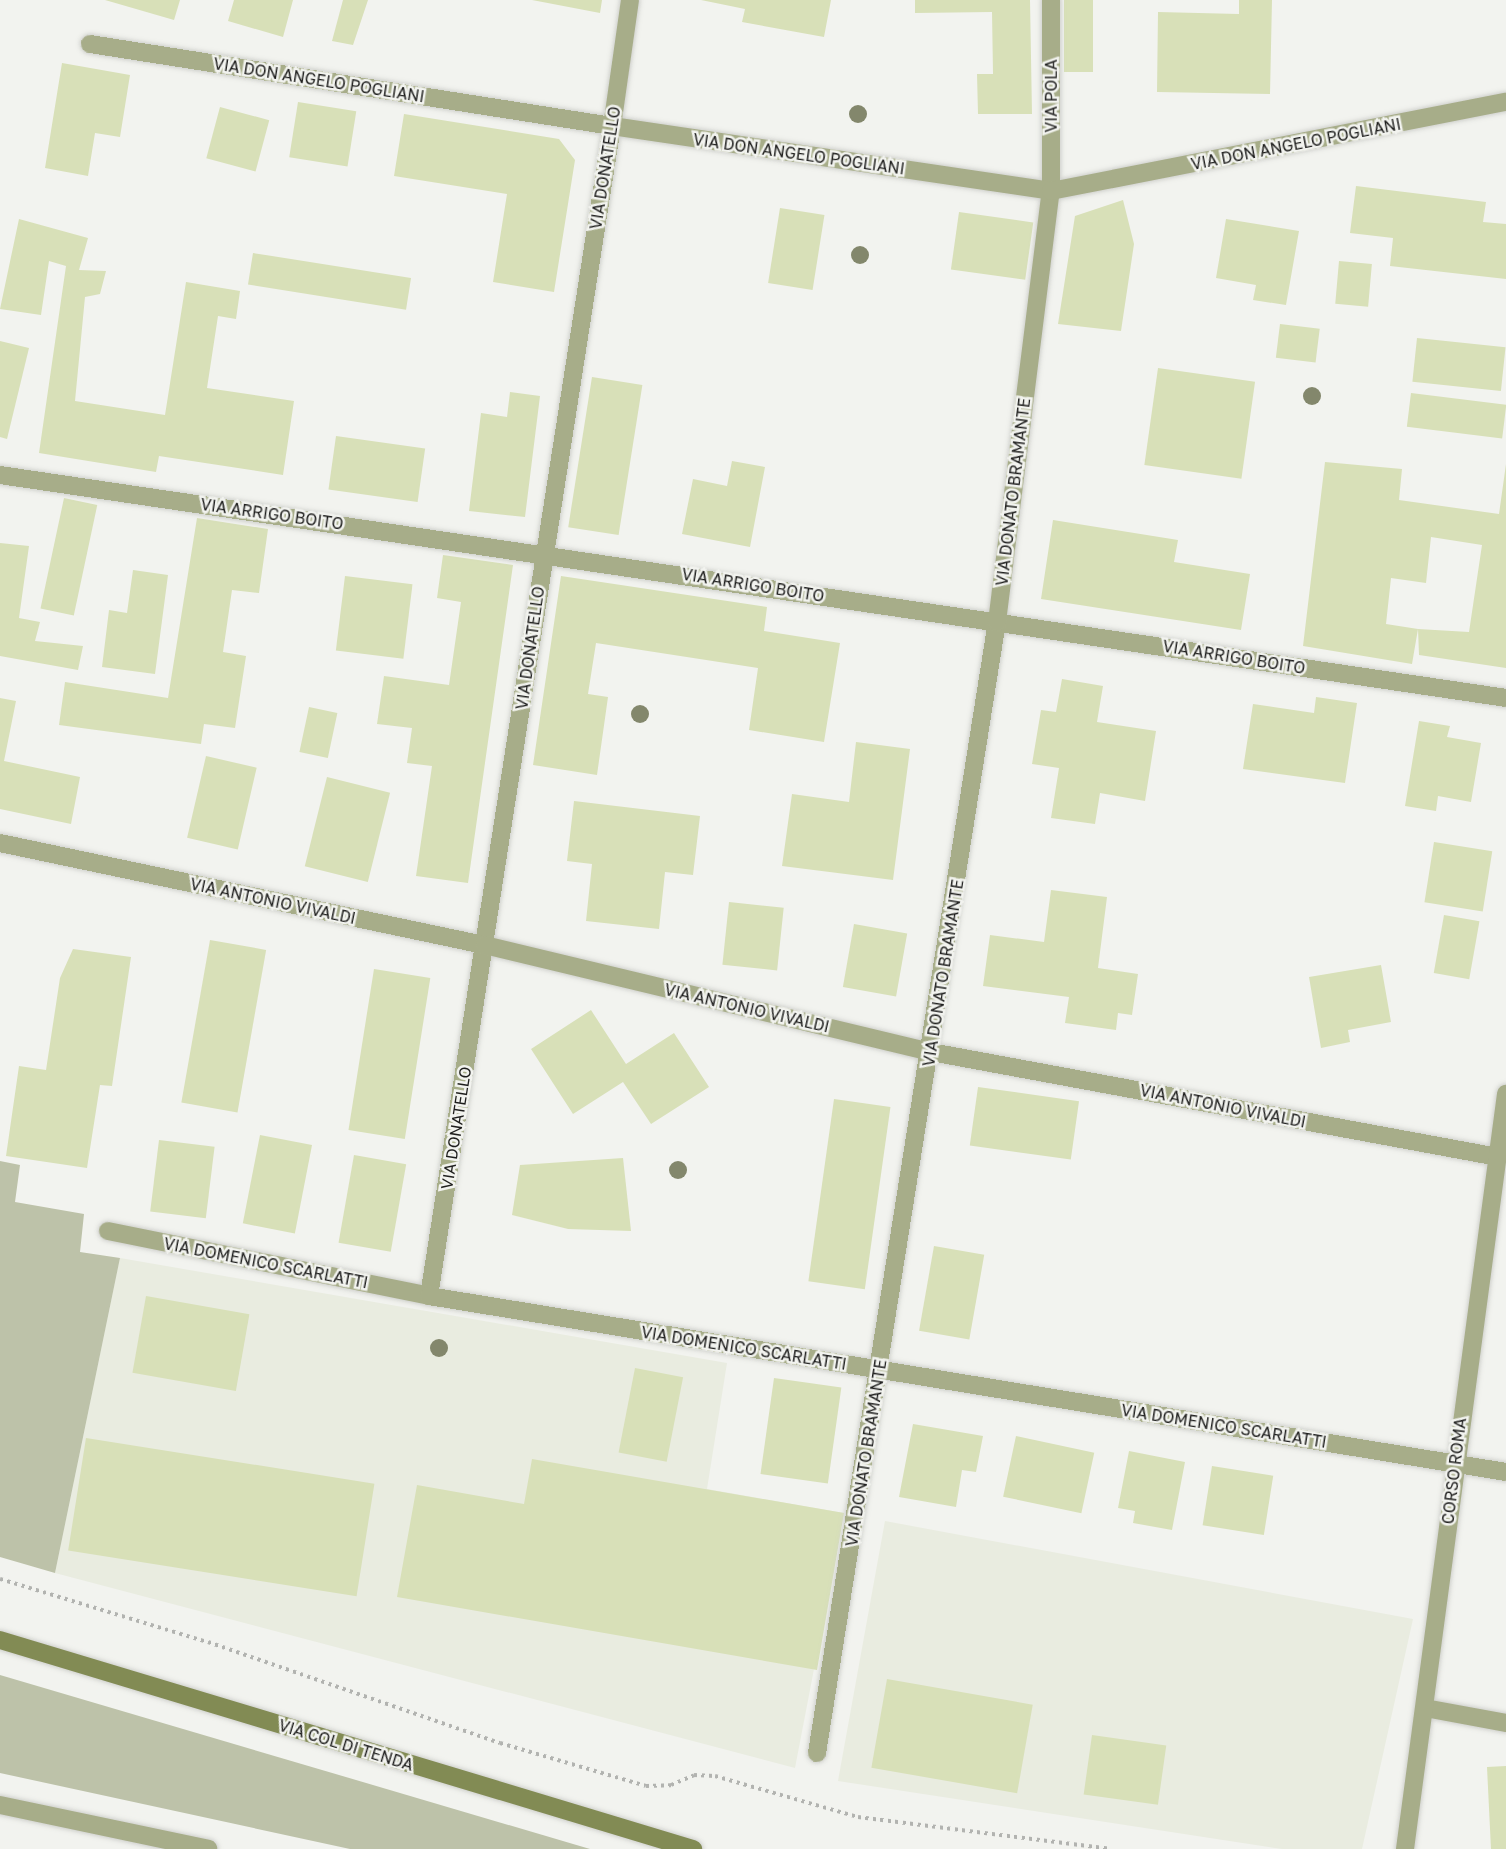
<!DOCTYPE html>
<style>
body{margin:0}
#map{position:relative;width:1506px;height:1849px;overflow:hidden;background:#f2f3ef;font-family:"Golos Text",sans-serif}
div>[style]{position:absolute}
.built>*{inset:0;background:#e9ece0}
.green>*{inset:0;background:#bdc2a9}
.building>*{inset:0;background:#d8e0b8;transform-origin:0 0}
.path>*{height:4px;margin-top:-2px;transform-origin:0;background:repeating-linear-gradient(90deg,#b2b3b0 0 3px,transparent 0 7.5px)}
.roads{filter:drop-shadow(0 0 2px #d0d1cd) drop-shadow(0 0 2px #d0d1cd)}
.minor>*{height:18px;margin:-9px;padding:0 9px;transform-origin:9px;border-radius:9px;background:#a7ad89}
.tertiary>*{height:18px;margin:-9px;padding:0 9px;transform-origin:9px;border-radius:9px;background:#a7ad89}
.secondary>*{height:18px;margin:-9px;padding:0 9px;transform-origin:9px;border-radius:9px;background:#828b54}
.trees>*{width:18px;height:18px;margin:-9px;border-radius:50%;background:#83876c}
span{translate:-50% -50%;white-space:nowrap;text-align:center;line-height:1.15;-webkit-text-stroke:5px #f2f3ef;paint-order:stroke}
.street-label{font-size:16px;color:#1e1e1d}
</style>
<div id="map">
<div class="built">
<i style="clip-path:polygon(120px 1258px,727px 1363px,707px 1489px,844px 1513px,795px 1768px,55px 1573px)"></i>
<i style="clip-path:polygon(885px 1521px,1413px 1619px,1362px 1849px,1282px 1849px,838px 1781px)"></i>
</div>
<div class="green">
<i style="clip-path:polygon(0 1161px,20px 1165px,15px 1202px,84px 1214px,80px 1252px,120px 1258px,55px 1573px,0 1557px)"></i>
<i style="clip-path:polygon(0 1675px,590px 1849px,350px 1849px,0 1773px)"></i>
</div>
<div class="building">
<i style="clip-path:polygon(105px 0,180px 0,174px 20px)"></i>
<i style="clip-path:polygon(234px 0,293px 0,283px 37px,228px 21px)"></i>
<i style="clip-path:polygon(343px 0,368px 0,353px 45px,332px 41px)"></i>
<i style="clip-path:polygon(532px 0,602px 0,600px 13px)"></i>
<i style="clip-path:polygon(701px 0,831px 0,824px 37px,742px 22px,745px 9px)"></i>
<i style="clip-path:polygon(915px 0,1030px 0,1032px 114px,978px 114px,977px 74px,993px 74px,992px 12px,915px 13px)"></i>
<i style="left:1064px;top:0;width:29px;height:72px"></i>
<i style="clip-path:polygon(1239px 0,1272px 0,1270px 94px,1157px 92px,1158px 12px,1239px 14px)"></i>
<i style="clip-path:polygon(62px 63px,130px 75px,120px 137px,95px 133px,88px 176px,45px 168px)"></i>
<i style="left:298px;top:102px;width:59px;height:56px;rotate:9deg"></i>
<i style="left:220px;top:107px;width:51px;height:53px;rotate:15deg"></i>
<i style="clip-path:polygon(404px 114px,559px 139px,575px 160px,554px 292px,493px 282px,507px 194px,394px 176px)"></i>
<i style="clip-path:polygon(1356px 186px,1486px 202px,1483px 222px,1506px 224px,1506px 279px,1390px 266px,1393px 238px,1350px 233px)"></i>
<i style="clip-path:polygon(1123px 200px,1134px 244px,1121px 331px,1058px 324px,1075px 216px)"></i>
<i style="left:780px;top:208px;width:45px;height:76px;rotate:9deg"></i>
<i style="left:959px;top:212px;width:75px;height:58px;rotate:8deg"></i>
<i style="clip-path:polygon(19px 219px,88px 238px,79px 270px,106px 271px,100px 294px,85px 297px,75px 401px,165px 415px,186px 282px,240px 291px,236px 319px,218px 316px,207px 388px,294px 401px,283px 475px,159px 456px,156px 472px,39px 453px,66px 266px,49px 261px,41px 315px,0 309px)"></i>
<i style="clip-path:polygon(1226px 219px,1299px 231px,1286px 305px,1253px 300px,1256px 285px,1216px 278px)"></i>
<i style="left:253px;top:253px;width:160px;height:32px;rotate:9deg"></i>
<i style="left:1339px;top:261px;width:33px;height:43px;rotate:5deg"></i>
<i style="left:1280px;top:324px;width:40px;height:34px;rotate:7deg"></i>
<i style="left:1417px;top:338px;width:89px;height:44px;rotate:6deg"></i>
<i style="clip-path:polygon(0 341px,29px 348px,7px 439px,0 437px)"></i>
<i style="left:1158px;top:368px;width:98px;height:98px;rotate:8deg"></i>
<i style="left:592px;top:377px;width:51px;height:152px;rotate:9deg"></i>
<i style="clip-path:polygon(510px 392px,540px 396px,525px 517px,469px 511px,481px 413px,507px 417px)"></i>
<i style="left:1411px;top:393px;width:96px;height:34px;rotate:7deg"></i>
<i style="left:336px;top:436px;width:90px;height:54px;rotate:8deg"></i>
<i style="clip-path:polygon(732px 461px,765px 467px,750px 547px,682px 534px,693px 479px,727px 486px)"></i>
<i style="clip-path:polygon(1325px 462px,1402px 469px,1399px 500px,1499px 514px,1506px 464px,1506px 668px,1419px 655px,1418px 629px,1469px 632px,1482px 545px,1431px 537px,1426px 583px,1391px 578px,1386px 624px,1418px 629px,1412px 664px,1303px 646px)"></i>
<i style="left:64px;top:498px;width:34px;height:113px;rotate:12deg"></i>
<i style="clip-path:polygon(197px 518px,268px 529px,259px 593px,232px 590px,223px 652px,246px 656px,235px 728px,204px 724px,201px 744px,59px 725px,65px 682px,168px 698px)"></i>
<i style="clip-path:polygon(1053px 520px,1178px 540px,1174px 562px,1250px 574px,1241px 630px,1041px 599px)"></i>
<i style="clip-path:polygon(0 543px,29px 546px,19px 618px,40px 622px,35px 641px,83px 646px,78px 670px,0 656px)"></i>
<i style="clip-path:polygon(443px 555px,513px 565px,468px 883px,416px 876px,432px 766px,407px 763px,412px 728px,377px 724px,384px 676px,449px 685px,461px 602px,437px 598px)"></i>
<i style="clip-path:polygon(133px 570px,168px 575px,155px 674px,102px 667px,109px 610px,127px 613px)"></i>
<i style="left:345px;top:576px;width:68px;height:75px;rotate:7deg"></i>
<i style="clip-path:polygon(561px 576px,767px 607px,764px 631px,840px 643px,824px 742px,749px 730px,758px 668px,596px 643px,588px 694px,608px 697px,597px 775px,533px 765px)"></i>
<i style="clip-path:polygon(1062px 679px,1103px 686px,1097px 722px,1156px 731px,1145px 801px,1100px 793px,1095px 824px,1051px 818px,1059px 768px,1032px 764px,1041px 710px,1056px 712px)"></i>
<i style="clip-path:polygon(1316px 697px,1357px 703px,1345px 783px,1243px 769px,1253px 704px,1314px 713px)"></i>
<i style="clip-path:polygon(0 698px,16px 701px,4px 761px,80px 777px,71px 824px,0 809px)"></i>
<i style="left:309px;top:707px;width:29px;height:46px;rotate:12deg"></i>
<i style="clip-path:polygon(1419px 721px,1450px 726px,1447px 737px,1481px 743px,1471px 802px,1438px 796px,1436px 811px,1405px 806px)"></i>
<i style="clip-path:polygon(856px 742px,910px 749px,893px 880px,782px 866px,792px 794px,849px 802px)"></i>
<i style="left:206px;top:756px;width:52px;height:84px;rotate:13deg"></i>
<i style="left:327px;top:777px;width:65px;height:92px;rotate:14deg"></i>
<i style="clip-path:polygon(574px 801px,700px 816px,693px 875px,665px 872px,659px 929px,586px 921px,592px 864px,567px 861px)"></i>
<i style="left:1434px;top:842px;width:59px;height:61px;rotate:9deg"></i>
<i style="clip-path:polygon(1051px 890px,1107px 897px,1098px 968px,1138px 974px,1132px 1015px,1118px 1013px,1116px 1030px,1065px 1023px,1069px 997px,983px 986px,990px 935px,1044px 942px)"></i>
<i style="left:729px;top:902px;width:55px;height:63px;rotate:6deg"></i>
<i style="left:1444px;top:915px;width:36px;height:59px;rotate:10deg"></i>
<i style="left:854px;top:924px;width:54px;height:64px;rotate:10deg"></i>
<i style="left:210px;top:940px;width:57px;height:165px;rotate:10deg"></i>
<i style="clip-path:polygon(73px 949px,131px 957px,112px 1086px,100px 1085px,87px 1168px,6px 1156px,19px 1066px,46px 1070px,60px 978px)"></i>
<i style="clip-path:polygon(1381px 965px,1391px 1022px,1348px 1030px,1350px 1042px,1321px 1048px,1309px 977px)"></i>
<i style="left:374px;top:969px;width:57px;height:163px;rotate:9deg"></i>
<i style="clip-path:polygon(591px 1010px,626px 1064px,674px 1033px,709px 1087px,651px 1124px,623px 1082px,573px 1114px,531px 1049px)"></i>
<i style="left:978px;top:1087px;width:102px;height:59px;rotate:8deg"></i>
<i style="left:834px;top:1099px;width:57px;height:184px;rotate:8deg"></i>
<i style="left:260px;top:1135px;width:53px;height:90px;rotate:11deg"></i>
<i style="left:159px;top:1140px;width:56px;height:72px;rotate:7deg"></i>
<i style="left:354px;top:1155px;width:53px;height:89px;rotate:10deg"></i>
<i style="clip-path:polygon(623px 1158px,631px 1231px,568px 1229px,512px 1215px,520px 1165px)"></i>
<i style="left:934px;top:1246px;width:51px;height:86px;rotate:10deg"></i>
<i style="left:146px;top:1296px;width:105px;height:78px;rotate:10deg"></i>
<i style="left:635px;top:1368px;width:49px;height:86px;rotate:11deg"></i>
<i style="left:774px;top:1378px;width:68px;height:97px;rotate:8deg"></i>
<i style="clip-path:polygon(913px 1424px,983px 1436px,976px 1472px,962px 1470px,956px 1507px,899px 1497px)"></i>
<i style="left:1016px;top:1436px;width:80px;height:62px;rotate:12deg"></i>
<i style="left:86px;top:1438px;width:292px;height:114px;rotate:9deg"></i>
<i style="clip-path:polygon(1129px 1451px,1185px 1462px,1172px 1530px,1133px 1523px,1135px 1511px,1118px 1508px)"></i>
<i style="clip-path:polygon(532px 1459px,844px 1513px,817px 1670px,397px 1597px,417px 1485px,524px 1504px)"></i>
<i style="left:1212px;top:1466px;width:62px;height:60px;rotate:9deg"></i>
<i style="left:887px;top:1679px;width:148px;height:90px;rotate:10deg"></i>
<i style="left:1092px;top:1735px;width:75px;height:60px;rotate:8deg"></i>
<i style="clip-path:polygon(1506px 1766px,1506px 1849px,1491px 1849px,1487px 1767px)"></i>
</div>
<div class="path">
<i style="left:0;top:1579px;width:217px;rotate:16.9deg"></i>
<i style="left:208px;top:1642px;width:309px;rotate:19.1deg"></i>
<i style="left:500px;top:1743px;width:152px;rotate:16.4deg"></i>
<i style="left:646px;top:1786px;width:25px;rotate:-2deg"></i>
<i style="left:671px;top:1785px;width:25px;rotate:-23deg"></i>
<i style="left:694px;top:1775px;width:21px;rotate:3deg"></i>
<i style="left:715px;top:1776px;width:149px;rotate:16deg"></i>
<i style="left:858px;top:1817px;width:254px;rotate:7.2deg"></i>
</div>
<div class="roads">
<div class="minor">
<i style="left:90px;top:44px;width:528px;rotate:8.93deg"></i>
<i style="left:612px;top:126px;width:1184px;rotate:98.89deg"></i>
<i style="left:0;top:475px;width:1522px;rotate:8.42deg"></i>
<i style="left:0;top:843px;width:496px;rotate:11.9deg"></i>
<i style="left:485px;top:945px;width:459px;rotate:13.5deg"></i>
<i style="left:931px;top:1052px;width:577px;rotate:10.49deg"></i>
<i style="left:108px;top:1231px;width:328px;rotate:11.4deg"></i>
<i style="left:429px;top:1296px;width:1091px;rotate:9.28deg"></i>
<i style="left:1425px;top:1708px;width:82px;rotate:10.5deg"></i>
<i style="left:817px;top:1753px;width:1145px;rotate:-80.96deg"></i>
<i style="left:997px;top:622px;width:434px;rotate:-82.9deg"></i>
<i style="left:1051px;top:191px;width:191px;rotate:-90deg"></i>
<i style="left:0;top:1805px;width:213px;rotate:11.9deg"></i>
</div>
<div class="tertiary">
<i style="left:630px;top:0;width:127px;rotate:98.1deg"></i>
<i style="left:612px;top:126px;width:444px;rotate:8.4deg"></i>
<i style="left:1051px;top:191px;width:464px;rotate:-11.1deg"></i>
<i style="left:1405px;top:1849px;width:762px;rotate:-82.38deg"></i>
</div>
<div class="secondary">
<i style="left:0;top:1640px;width:724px;rotate:16.78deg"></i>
</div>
</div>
<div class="trees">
<i style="left:858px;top:114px"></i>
<i style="left:860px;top:255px"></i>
<i style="left:1312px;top:396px"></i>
<i style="left:640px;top:714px"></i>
<i style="left:678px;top:1170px"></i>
<i style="left:439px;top:1348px"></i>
</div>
<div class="street-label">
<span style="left:319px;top:80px;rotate:9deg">VIA DON ANGELO POGLIANI</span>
<span style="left:1051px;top:96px;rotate:-90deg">VIA POLA</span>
<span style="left:1296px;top:144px;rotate:-11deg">VIA DON ANGELO POGLIANI</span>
<span style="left:799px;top:154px;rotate:8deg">VIA DON ANGELO POGLIANI</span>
<span style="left:605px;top:168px;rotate:-81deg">VIA DONATELLO</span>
<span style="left:1013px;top:492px;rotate:-83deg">VIA DONATO BRAMANTE</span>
<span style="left:272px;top:514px;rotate:8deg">VIA ARRIGO BOITO</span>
<span style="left:753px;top:585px;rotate:9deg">VIA ARRIGO BOITO</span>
<span style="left:530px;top:648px;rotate:-82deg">VIA DONATELLO</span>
<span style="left:1234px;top:657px;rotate:9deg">VIA ARRIGO BOITO</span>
<span style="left:273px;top:901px;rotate:12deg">VIA ANTONIO VIVALDI</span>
<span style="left:943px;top:973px;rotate:-81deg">VIA DONATO BRAMANTE</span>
<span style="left:747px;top:1008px;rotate:13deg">VIA ANTONIO VIVALDI</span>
<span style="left:1223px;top:1106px;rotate:11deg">VIA ANTONIO VIVALDI</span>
<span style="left:456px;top:1128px;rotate:-81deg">VIA DONATELLO</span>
<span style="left:266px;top:1263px;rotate:11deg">VIA DOMENICO SCARLATTI</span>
<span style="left:744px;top:1348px;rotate:9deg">VIA DOMENICO SCARLATTI</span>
<span style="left:1224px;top:1426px;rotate:9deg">VIA DOMENICO SCARLATTI</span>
<span style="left:866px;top:1453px;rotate:-81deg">VIA DONATO BRAMANTE</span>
<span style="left:1454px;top:1471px;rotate:-83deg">CORSO ROMA</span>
<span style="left:346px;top:1745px;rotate:17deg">VIA COL DI TENDA</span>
</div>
</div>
